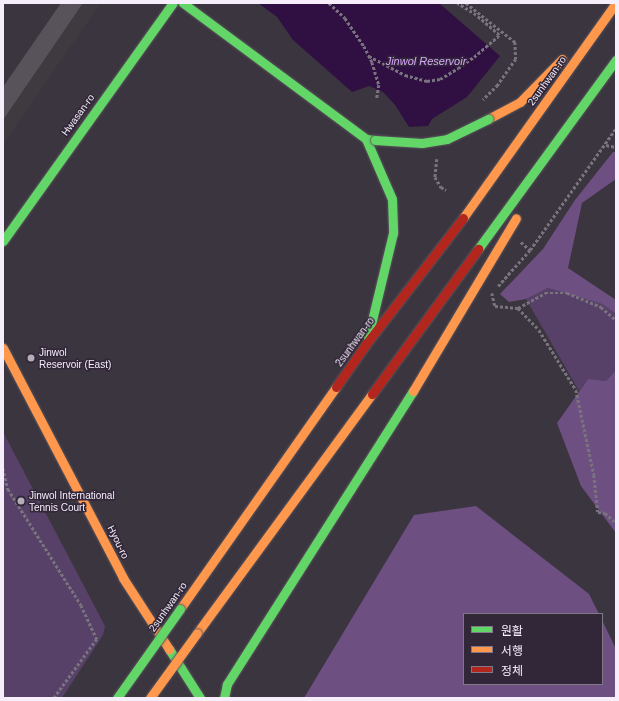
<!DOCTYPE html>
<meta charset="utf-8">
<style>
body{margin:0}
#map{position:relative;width:619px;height:701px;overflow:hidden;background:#3b353f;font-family:Helvetica,"Noto Sans KR",sans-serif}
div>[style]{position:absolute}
.green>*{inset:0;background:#584168}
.forest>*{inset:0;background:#6e4f82}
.water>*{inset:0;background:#301042}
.path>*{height:2.5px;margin-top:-1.25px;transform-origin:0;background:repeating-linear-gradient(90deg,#79737e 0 3px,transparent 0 5px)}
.roads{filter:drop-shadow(0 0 1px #59545c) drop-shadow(0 0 1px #59545c)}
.fast>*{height:9px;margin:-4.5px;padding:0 4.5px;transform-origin:4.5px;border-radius:4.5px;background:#63d668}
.slow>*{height:9px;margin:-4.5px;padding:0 4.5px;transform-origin:4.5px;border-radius:4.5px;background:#ff974d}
.jam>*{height:9px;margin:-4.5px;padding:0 4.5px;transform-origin:4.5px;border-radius:4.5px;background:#b3261e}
.bridges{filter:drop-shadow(0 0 1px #59545c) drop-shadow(0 0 1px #59545c)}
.fast-bridge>*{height:9px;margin:-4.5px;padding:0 4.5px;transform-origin:4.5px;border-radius:4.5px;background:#63d668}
.slow-bridge>*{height:9px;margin:-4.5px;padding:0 4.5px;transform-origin:4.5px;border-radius:4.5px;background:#ff974d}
.shaded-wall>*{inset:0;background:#3e3a40}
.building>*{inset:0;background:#58535b}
.dots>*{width:11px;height:11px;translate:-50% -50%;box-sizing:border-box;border:2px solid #322739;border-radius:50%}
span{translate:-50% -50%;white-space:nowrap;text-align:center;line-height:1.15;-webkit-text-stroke:3px #322739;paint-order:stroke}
.street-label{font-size:10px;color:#f6effb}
.poi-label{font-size:10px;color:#f6effb}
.left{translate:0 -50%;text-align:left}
.water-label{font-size:11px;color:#d9a6fc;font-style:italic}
.frame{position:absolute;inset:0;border:4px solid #f6effb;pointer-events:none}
.legend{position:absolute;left:463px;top:613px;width:140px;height:72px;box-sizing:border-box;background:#322739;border:1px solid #807787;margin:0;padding:5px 7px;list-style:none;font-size:12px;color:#f6effb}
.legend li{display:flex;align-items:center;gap:8px;height:20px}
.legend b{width:20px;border:1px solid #807787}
</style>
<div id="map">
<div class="green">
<i style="clip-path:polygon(548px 288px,602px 304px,616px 314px,616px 370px,606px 381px,588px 379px,579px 391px,526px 299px)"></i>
<i style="clip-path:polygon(3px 432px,105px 626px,103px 635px,62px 698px,3px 698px)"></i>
</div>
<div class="forest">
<i style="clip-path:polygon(613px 152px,616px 152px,616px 179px,582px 203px,568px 268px,616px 300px,616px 314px,602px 304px,548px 288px,526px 299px,509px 302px,500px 294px,543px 249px,575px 200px)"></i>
<i style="clip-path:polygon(616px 370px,616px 533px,581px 486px,557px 423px,588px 379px,606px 381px)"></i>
<i style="clip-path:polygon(476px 506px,589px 594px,599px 614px,464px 614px,464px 684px,602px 684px,602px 620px,616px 649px,616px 698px,304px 698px,414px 515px)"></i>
</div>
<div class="water">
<i style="clip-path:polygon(258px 3px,439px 3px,500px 56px,467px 97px,432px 119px,428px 126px,409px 127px,395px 105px,383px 92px,369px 86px,352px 92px,293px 40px,277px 17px)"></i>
</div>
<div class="path">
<i style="left:329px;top:3px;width:22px;rotate:43deg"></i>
<i style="left:345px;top:18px;width:34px;rotate:56deg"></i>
<i style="left:364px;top:46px;width:18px;rotate:63deg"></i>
<i style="left:372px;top:62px;width:24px;rotate:73deg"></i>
<i style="left:379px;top:85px;width:13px;rotate:99deg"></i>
<i style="left:466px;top:3px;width:63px;rotate:38.5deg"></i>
<i style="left:515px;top:42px;width:17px;rotate:87deg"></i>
<i style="left:516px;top:59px;width:32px;rotate:125deg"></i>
<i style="left:498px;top:85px;width:21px;rotate:135deg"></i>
<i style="left:369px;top:56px;width:41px;rotate:27.8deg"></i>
<i style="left:405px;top:75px;width:23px;rotate:15deg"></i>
<i style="left:427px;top:81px;width:13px;rotate:-9deg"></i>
<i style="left:440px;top:79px;width:21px;rotate:-31deg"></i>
<i style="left:458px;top:68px;width:19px;rotate:-35deg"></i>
<i style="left:474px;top:57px;width:33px;rotate:-41deg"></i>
<i style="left:499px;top:35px;width:30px;rotate:-139deg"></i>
<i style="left:476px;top:15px;width:22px;rotate:-148deg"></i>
<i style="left:606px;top:145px;width:10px;rotate:11deg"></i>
<i style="left:437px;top:159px;width:18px;rotate:96deg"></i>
<i style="left:435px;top:177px;width:12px;rotate:59deg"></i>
<i style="left:441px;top:187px;width:6px;rotate:31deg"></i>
<i style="left:521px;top:242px;width:12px;rotate:42deg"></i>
<i style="left:498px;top:286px;width:48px;rotate:-48.4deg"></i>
<i style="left:530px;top:250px;width:149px;rotate:-54.8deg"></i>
<i style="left:492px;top:293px;width:13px;rotate:77deg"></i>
<i style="left:495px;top:306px;width:23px;rotate:5deg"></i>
<i style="left:518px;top:308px;width:30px;rotate:46deg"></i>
<i style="left:539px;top:330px;width:70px;rotate:58.3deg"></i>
<i style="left:576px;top:390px;width:87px;rotate:78deg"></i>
<i style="left:594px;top:475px;width:37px;rotate:84deg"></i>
<i style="left:598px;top:512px;width:7px;rotate:8deg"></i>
<i style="left:605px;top:513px;width:15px;rotate:42deg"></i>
<i style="left:518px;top:308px;width:31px;rotate:-29deg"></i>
<i style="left:545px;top:293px;width:22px"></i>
<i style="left:567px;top:293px;width:37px;rotate:22deg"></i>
<i style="left:601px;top:307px;width:20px;rotate:41deg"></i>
<i style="left:3px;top:468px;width:22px;rotate:77deg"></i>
<i style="left:8px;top:489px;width:137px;rotate:57.8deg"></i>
<i style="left:81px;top:605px;width:38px;rotate:65deg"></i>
<i style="left:97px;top:639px;width:73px;rotate:126.1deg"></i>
</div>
<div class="roads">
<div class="fast">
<i style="left:183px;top:3px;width:228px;rotate:36.6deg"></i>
<i style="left:366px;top:139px;width:9px;rotate:6deg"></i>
<i style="left:366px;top:139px;width:65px;rotate:66.6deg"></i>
<i style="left:392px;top:199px;width:34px;rotate:88deg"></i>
<i style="left:393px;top:233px;width:107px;rotate:103.5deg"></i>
<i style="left:3px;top:241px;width:292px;rotate:-54.5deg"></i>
<i style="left:478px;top:249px;width:234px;rotate:-53.9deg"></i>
<i style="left:169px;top:649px;width:58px;rotate:57.7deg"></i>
<i style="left:224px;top:698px;width:14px;rotate:-78deg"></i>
<i style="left:227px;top:684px;width:347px;rotate:-57.6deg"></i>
</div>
<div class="slow">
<i style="left:488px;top:119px;width:36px;rotate:-28deg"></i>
<i style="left:520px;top:102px;width:60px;rotate:-45.7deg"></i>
<i style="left:463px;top:218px;width:264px;rotate:-54.6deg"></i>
<i style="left:3px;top:348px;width:259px;rotate:62.4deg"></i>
<i style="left:123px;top:578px;width:85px;rotate:57.1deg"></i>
<i style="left:413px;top:391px;width:201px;rotate:-59.2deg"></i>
<i style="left:180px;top:609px;width:271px;rotate:-54.9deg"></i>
<i style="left:197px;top:633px;width:296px;rotate:-53.8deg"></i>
</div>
<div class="jam">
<i style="left:336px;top:387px;width:52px;rotate:-55.1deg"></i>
<i style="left:366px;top:344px;width:159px;rotate:-52.4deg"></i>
<i style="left:372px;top:394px;width:180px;rotate:-53.8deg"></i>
</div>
</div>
<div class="bridges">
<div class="fast-bridge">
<i style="left:375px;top:140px;width:47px;rotate:3.7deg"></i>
<i style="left:422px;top:143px;width:25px;rotate:-9deg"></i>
<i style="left:447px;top:139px;width:46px;rotate:-26deg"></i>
<i style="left:117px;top:698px;width:109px;rotate:-54.7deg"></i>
</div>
<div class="slow-bridge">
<i style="left:150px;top:698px;width:80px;rotate:-54.1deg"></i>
</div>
</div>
<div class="shaded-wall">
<i style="clip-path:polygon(83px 3px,99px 3px,99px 5px,3px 145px,3px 120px)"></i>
</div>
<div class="building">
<i style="clip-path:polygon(61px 3px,83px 3px,3px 120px,3px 87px)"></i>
</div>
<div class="dots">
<i style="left:31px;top:358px;background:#b5aeb9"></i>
<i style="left:21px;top:501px;background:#b5aeb9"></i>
</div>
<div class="street-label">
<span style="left:547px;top:81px;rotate:-54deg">2sunhwan-ro</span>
<span style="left:78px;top:115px;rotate:-54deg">Hwasan-ro</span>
<span style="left:355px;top:342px;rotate:-54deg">2sunhwan-ro</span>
<span style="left:118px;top:542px;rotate:64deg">Hyou-ro</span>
<span style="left:168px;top:607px;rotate:-55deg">2sunhwan-ro</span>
</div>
<div class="poi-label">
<span class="left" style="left:39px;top:358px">Jinwol<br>Reservoir (East)</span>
<span class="left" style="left:29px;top:501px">Jinwol International<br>Tennis Court</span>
</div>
<div class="water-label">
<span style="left:426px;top:61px">Jinwol Reservoir</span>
</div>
<div class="frame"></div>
<ul class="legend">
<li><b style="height:5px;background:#63d668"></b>원활</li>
<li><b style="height:5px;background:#ff974d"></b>서행</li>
<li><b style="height:5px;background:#b3261e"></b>정체</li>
</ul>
</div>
